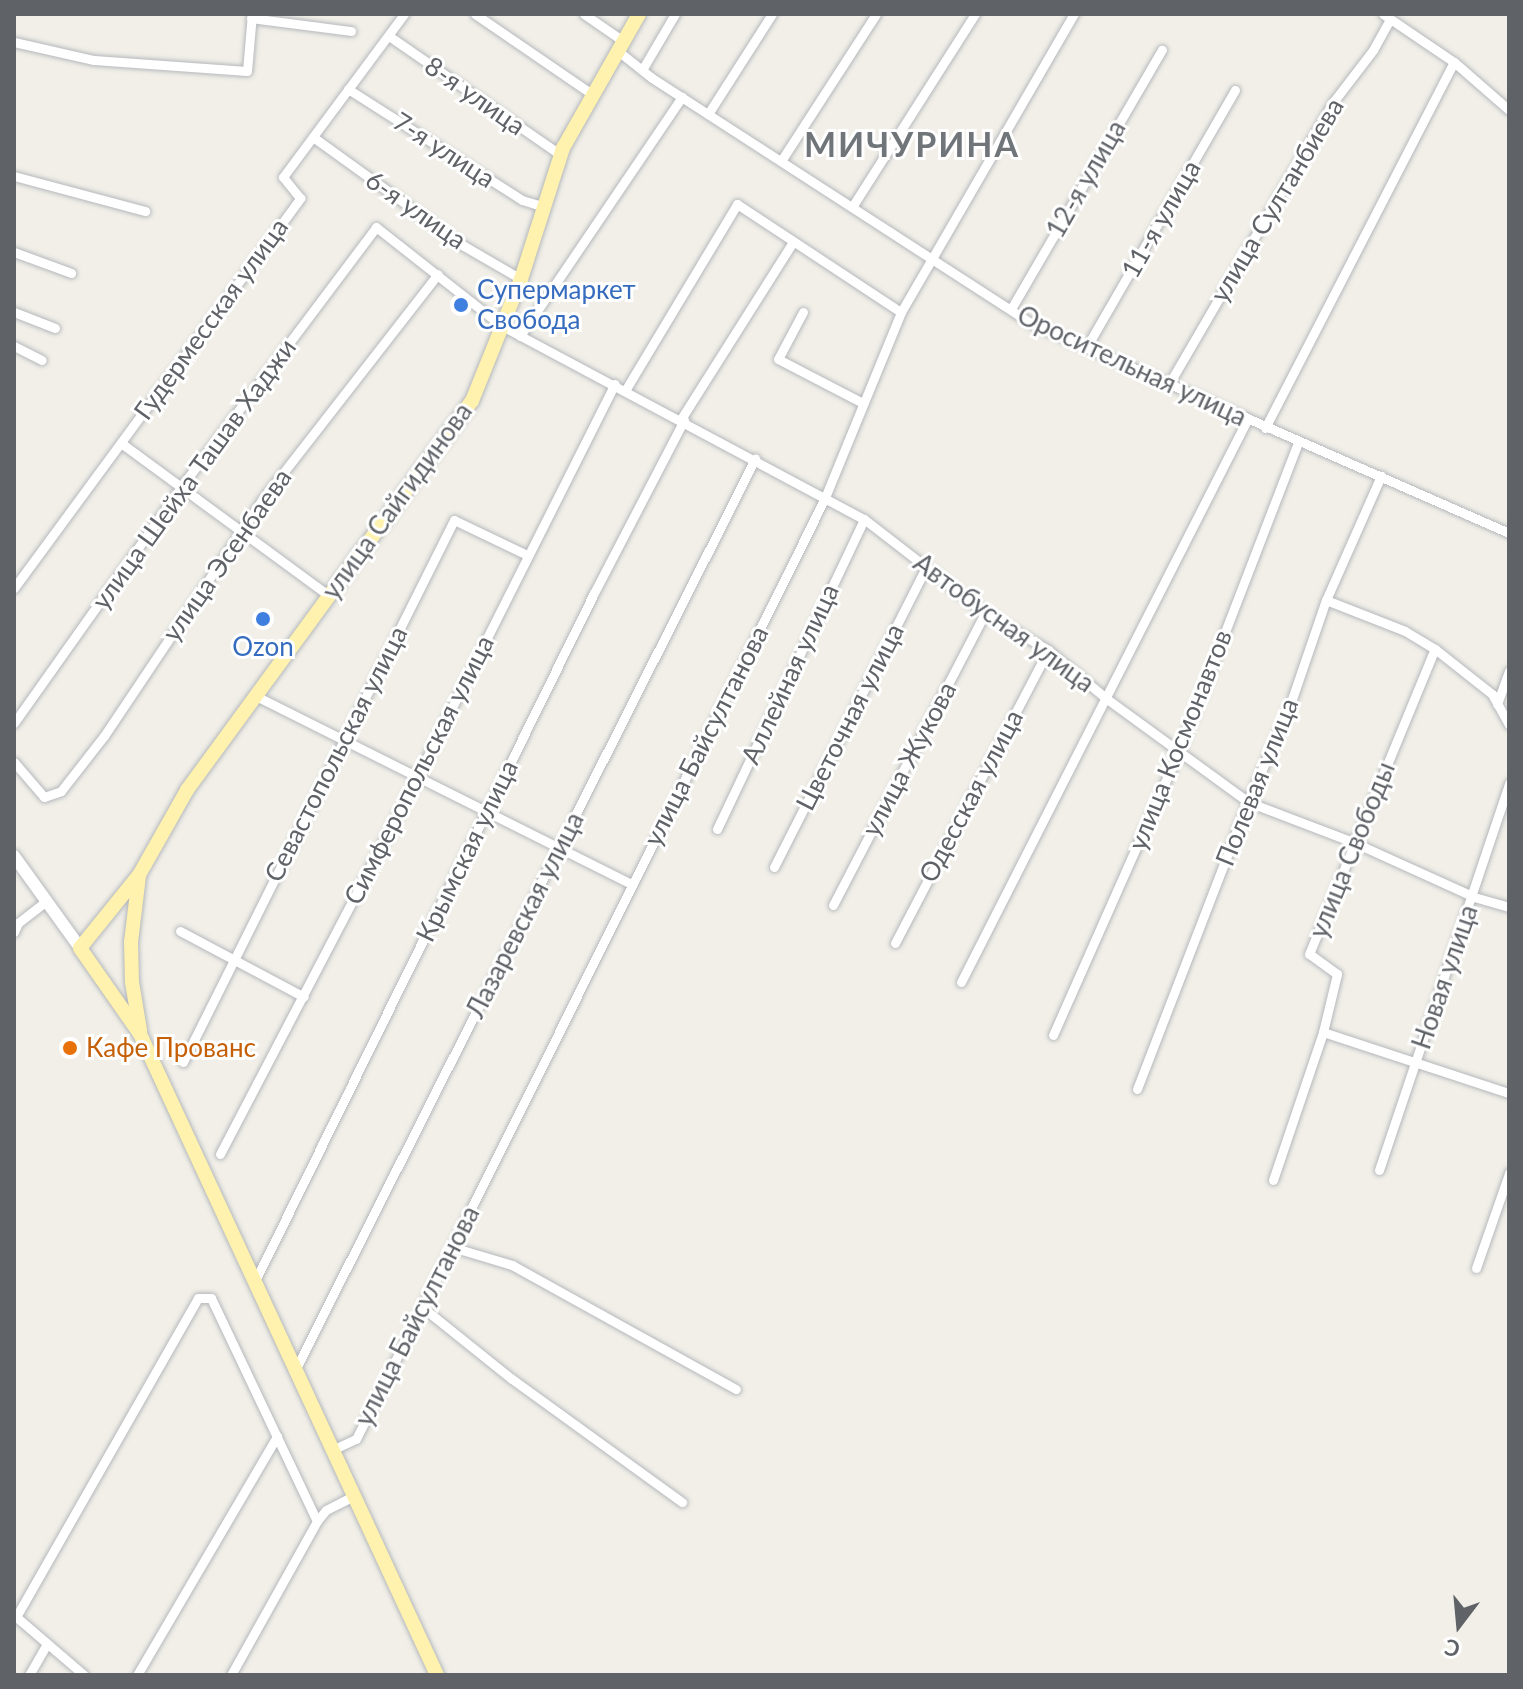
<!DOCTYPE html>
<meta charset="utf-8">
<style>
body{margin:0}
#map{position:relative;width:1523px;height:1689px;overflow:hidden;background:#f1efe8;font-family:Lato,sans-serif}
div>[style]{position:absolute}
.roads{filter:drop-shadow(0 0 2px #b5b8bc) drop-shadow(0 0 2px #b5b8bc)}
.minor>*{height:9px;margin:-4.5px;padding:0 4.5px;transform-origin:4.5px;border-radius:4.5px;background:#fff}
.secondary>*{height:12px;margin:-6px;padding:0 6px;transform-origin:6px;border-radius:6px;background:#fff}
.primary>*{height:14px;margin:-7px;padding:0 7px;transform-origin:7px;border-radius:7px;background:#fff2af}
.dots>*{width:22px;height:22px;translate:-50% -50%;box-sizing:border-box;border:4px solid #fff;border-radius:50%}
span{translate:-50% -50%;white-space:nowrap;text-align:center;line-height:1.15;-webkit-text-stroke:6px #fff;paint-order:stroke}
.street-label{font-size:26px;color:#5f6368}
.shop-label{font-size:26px;color:#366cbe}
.left{translate:0 -50%;text-align:left}
.food-label{font-size:26px;color:#c56008}
.district-label{font-size:34px;color:#70757a;font-weight:700;letter-spacing:2px}
.frame{position:absolute;inset:0;border:16px solid #5f6368;pointer-events:none}
.north{position:absolute;left:1419px;top:1585px;width:80px;height:80px;-webkit-text-stroke:6px #fff;paint-order:stroke;rotate:196deg;font-size:22px;font-weight:700;line-height:32px;text-align:center;color:#5f6368}
.north::after{content:'';display:block;margin:auto;width:28px;height:36px;background:#5f6368;clip-path:polygon(50% 0,100% 100%,50% 72%,0 100%)}
</style>
<div id="map">
<div class="roads">
<div class="minor">
<i style="left:475px;top:14px;width:142px;rotate:34.4deg"></i>
<i style="left:584px;top:14px;width:47px;rotate:34.7deg"></i>
<i style="left:1383px;top:14px;width:86px;rotate:34.1deg"></i>
<i style="left:1454px;top:62px;width:73px;rotate:41.1deg"></i>
<i style="left:251px;top:18px;width:101px;rotate:7.4deg"></i>
<i style="left:389px;top:36px;width:209px;rotate:34.7deg"></i>
<i style="left:14px;top:42px;width:82px;rotate:12.7deg"></i>
<i style="left:94px;top:60px;width:153px;rotate:4.1deg"></i>
<i style="left:247px;top:71px;width:57px;rotate:-85deg"></i>
<i style="left:618px;top:51px;width:43px;rotate:38.5deg"></i>
<i style="left:652px;top:78px;width:451px;rotate:32.9deg"></i>
<i style="left:1031px;top:323px;width:522px;rotate:23.72deg"></i>
<i style="left:642px;top:70px;width:65px;rotate:-59.5deg"></i>
<i style="left:348px;top:89px;width:206px;rotate:32.5deg"></i>
<i style="left:522px;top:200px;width:21px;rotate:17deg"></i>
<i style="left:708px;top:114px;width:119px;rotate:-57.4deg"></i>
<i style="left:313px;top:137px;width:186px;rotate:35.8deg"></i>
<i style="left:464px;top:246px;width:66px;rotate:30.1deg"></i>
<i style="left:781px;top:161px;width:175px;rotate:-57.1deg"></i>
<i style="left:14px;top:176px;width:136px;rotate:15deg"></i>
<i style="left:852px;top:207px;width:229px;rotate:-57.5deg"></i>
<i style="left:14px;top:252px;width:61px;rotate:20.2deg"></i>
<i style="left:1011px;top:309px;width:300px;rotate:-59.8deg"></i>
<i style="left:14px;top:312px;width:44px;rotate:21.3deg"></i>
<i style="left:803px;top:312px;width:53px;rotate:118deg"></i>
<i style="left:778px;top:359px;width:96px;rotate:27.4deg"></i>
<i style="left:520px;top:336px;width:289px;rotate:-55.9deg"></i>
<i style="left:14px;top:346px;width:31px;rotate:27deg"></i>
<i style="left:1086px;top:348px;width:298px;rotate:-60deg"></i>
<i style="left:1169px;top:384px;width:328px;rotate:-59.8deg"></i>
<i style="left:1334px;top:101px;width:64px;rotate:-52.6deg"></i>
<i style="left:1373px;top:50px;width:35px;rotate:-61deg"></i>
<i style="left:626px;top:389px;width:216px;rotate:-59deg"></i>
<i style="left:737px;top:204px;width:196px;rotate:33.4deg"></i>
<i style="left:681px;top:419px;width:209px;rotate:-57.7deg"></i>
<i style="left:1265px;top:428px;width:412px;rotate:-62.7deg"></i>
<i style="left:121px;top:443px;width:257px;rotate:36.3deg"></i>
<i style="left:14px;top:588px;width:484px;rotate:-53.7deg"></i>
<i style="left:300px;top:198px;width:27px;rotate:-129deg"></i>
<i style="left:283px;top:177px;width:203px;rotate:-53.4deg"></i>
<i style="left:1326px;top:600px;width:85px;rotate:21.4deg"></i>
<i style="left:1405px;top:631px;width:35px;rotate:31deg"></i>
<i style="left:1435px;top:649px;width:73px;rotate:38.3deg"></i>
<i style="left:1492px;top:694px;width:35px;rotate:61deg"></i>
<i style="left:254px;top:695px;width:423px;rotate:26.6deg"></i>
<i style="left:1497px;top:704px;width:35px;rotate:-70deg"></i>
<i style="left:14px;top:723px;width:289px;rotate:-54.7deg"></i>
<i style="left:181px;top:487px;width:325px;rotate:-53.1deg"></i>
<i style="left:376px;top:227px;width:160px;rotate:38.2deg"></i>
<i style="left:502px;top:326px;width:410px;rotate:28.1deg"></i>
<i style="left:864px;top:519px;width:153px;rotate:37.8deg"></i>
<i style="left:985px;top:613px;width:73px;rotate:30.4deg"></i>
<i style="left:1048px;top:650px;width:77px;rotate:39.7deg"></i>
<i style="left:1107px;top:699px;width:175px;rotate:36.1deg"></i>
<i style="left:1248px;top:802px;width:112px;rotate:20.9deg"></i>
<i style="left:1353px;top:842px;width:133px;rotate:24.4deg"></i>
<i style="left:1474px;top:897px;width:36px;rotate:16deg"></i>
<i style="left:14px;top:762px;width:46px;rotate:49.4deg"></i>
<i style="left:44px;top:797px;width:18px;rotate:-19deg"></i>
<i style="left:61px;top:791px;width:70px;rotate:-52deg"></i>
<i style="left:104px;top:736px;width:284px;rotate:-56.2deg"></i>
<i style="left:262px;top:500px;width:286px;rotate:-52.1deg"></i>
<i style="left:717px;top:829px;width:343px;rotate:-64.6deg"></i>
<i style="left:774px;top:867px;width:336px;rotate:-63.1deg"></i>
<i style="left:833px;top:905px;width:329px;rotate:-62.5deg"></i>
<i style="left:180px;top:931px;width:140px;rotate:28deg"></i>
<i style="left:14px;top:932px;width:10px;rotate:-66deg"></i>
<i style="left:18px;top:923px;width:36px;rotate:-38deg"></i>
<i style="left:895px;top:943px;width:331px;rotate:-62.4deg"></i>
<i style="left:961px;top:982px;width:631px;rotate:-63.03deg"></i>
<i style="left:1323px;top:1032px;width:196px;rotate:18.2deg"></i>
<i style="left:1053px;top:1035px;width:311px;rotate:-66.1deg"></i>
<i style="left:1179px;top:751px;width:331px;rotate:-68.9deg"></i>
<i style="left:183px;top:1062px;width:606px;rotate:-63.43deg"></i>
<i style="left:454px;top:520px;width:81px;rotate:25.6deg"></i>
<i style="left:1137px;top:1089px;width:308px;rotate:-68.9deg"></i>
<i style="left:1248px;top:802px;width:109px;rotate:-66.7deg"></i>
<i style="left:1291px;top:702px;width:108px;rotate:-71.1deg"></i>
<i style="left:1326px;top:600px;width:136px;rotate:-66.1deg"></i>
<i style="left:220px;top:1154px;width:425px;rotate:-62.4deg"></i>
<i style="left:417px;top:777px;width:440px;rotate:-63.3deg"></i>
<i style="left:1379px;top:1170px;width:408px;rotate:-71.4deg"></i>
<i style="left:1273px;top:1180px;width:156px;rotate:-71.3deg"></i>
<i style="left:1323px;top:1032px;width:60px;rotate:-76.4deg"></i>
<i style="left:1337px;top:974px;width:34px;rotate:-144deg"></i>
<i style="left:1309px;top:954px;width:330px;rotate:-67.6deg"></i>
<i style="left:452px;top:1247px;width:63px;rotate:16.7deg"></i>
<i style="left:512px;top:1265px;width:256px;rotate:29deg"></i>
<i style="left:1476px;top:1268px;width:101px;rotate:-70.8deg"></i>
<i style="left:254px;top:1283px;width:769px;rotate:-63.77deg"></i>
<i style="left:594px;top:593px;width:195px;rotate:-62.5deg"></i>
<i style="left:422px;top:1307px;width:115px;rotate:38.7deg"></i>
<i style="left:512px;top:1379px;width:210px;rotate:35.9deg"></i>
<i style="left:295px;top:1370px;width:1021px;rotate:-63.21deg"></i>
<i style="left:332px;top:1450px;width:26px;rotate:-25deg"></i>
<i style="left:356px;top:1439px;width:215px;rotate:-63.4deg"></i>
<i style="left:452px;top:1247px;width:835px;rotate:-63.53deg"></i>
<i style="left:824px;top:500px;width:203px;rotate:-67.7deg"></i>
<i style="left:901px;top:312px;width:345px;rotate:-59.9deg"></i>
<i style="left:14px;top:1615px;width:92px;rotate:40.6deg"></i>
<i style="left:16px;top:1617px;width:367px;rotate:-60.3deg"></i>
<i style="left:198px;top:1298px;width:13px"></i>
<i style="left:211px;top:1298px;width:247px;rotate:64.6deg"></i>
<i style="left:29px;top:1675px;width:34px;rotate:-60deg"></i>
<i style="left:137px;top:1675px;width:277px;rotate:-59.6deg"></i>
<i style="left:231px;top:1675px;width:176px;rotate:-60.8deg"></i>
<i style="left:317px;top:1521px;width:14px;rotate:-51deg"></i>
<i style="left:326px;top:1510px;width:30px;rotate:-27deg"></i>
</div>
<div class="secondary">
<i style="left:14px;top:856px;width:113px;rotate:54.3deg"></i>
</div>
<div class="primary">
<i style="left:139px;top:876px;width:66px;rotate:96.9deg"></i>
<i style="left:131px;top:942px;width:40px;rotate:88.6deg"></i>
<i style="left:132px;top:982px;width:49px;rotate:80.5deg"></i>
<i style="left:437px;top:1675px;width:706px;rotate:-114.86deg"></i>
<i style="left:140px;top:1034px;width:105px;rotate:-124.9deg"></i>
<i style="left:80px;top:948px;width:94px;rotate:-51.1deg"></i>
<i style="left:139px;top:875px;width:98px;rotate:-60.5deg"></i>
<i style="left:187px;top:790px;width:482px;rotate:-53.8deg"></i>
<i style="left:472px;top:401px;width:131px;rotate:-68.1deg"></i>
<i style="left:521px;top:279px;width:138px;rotate:-72.2deg"></i>
<i style="left:563px;top:148px;width:154px;rotate:-60.4deg"></i>
</div>
</div>
<div class="dots">
<i style="left:461px;top:305px;background:#3f7fe0"></i>
<i style="left:263px;top:619px;background:#3f7fe0"></i>
<i style="left:70px;top:1048px;background:#e8710a"></i>
</div>
<div class="street-label">
<span style="left:475px;top:96px;rotate:35deg">8-я улица</span>
<span style="left:444px;top:150px;rotate:33deg">7-я улица</span>
<span style="left:1086px;top:179px;rotate:-60deg">12-я улица</span>
<span style="left:1277px;top:200px;rotate:-59deg">улица Султанбиева</span>
<span style="left:416px;top:210px;rotate:35deg">6-я улица</span>
<span style="left:1161px;top:219px;rotate:-60deg">11-я улица</span>
<span style="left:211px;top:319px;rotate:-54deg">Гудермесская улица</span>
<span style="left:1132px;top:366px;rotate:25deg">Оросительная улица</span>
<span style="left:194px;top:474px;rotate:-54deg">улица Шейха Ташав Хаджи</span>
<span style="left:397px;top:501px;rotate:-54deg">улица Сайгидинова</span>
<span style="left:227px;top:555px;rotate:-55deg">улица Эсенбаева</span>
<span style="left:1004px;top:623px;rotate:36deg">Автобусная улица</span>
<span style="left:790px;top:674px;rotate:-65deg">Аллейная улица</span>
<span style="left:850px;top:717px;rotate:-63deg">Цветочная улица</span>
<span style="left:706px;top:736px;rotate:-63deg">улица Байсултанова</span>
<span style="left:1180px;top:740px;rotate:-68deg">улица Космонавтов</span>
<span style="left:336px;top:754px;rotate:-63deg">Севастопольская улица</span>
<span style="left:909px;top:759px;rotate:-62deg">улица Жукова</span>
<span style="left:419px;top:770px;rotate:-63deg">Симферопольская улица</span>
<span style="left:1257px;top:782px;rotate:-68deg">Полевая улица</span>
<span style="left:971px;top:796px;rotate:-62deg">Одесская улица</span>
<span style="left:1352px;top:850px;rotate:-68deg">улица Свободы</span>
<span style="left:467px;top:851px;rotate:-64deg">Крымская улица</span>
<span style="left:525px;top:915px;rotate:-63deg">Лазаревская улица</span>
<span style="left:1445px;top:977px;rotate:-71deg">Новая улица</span>
<span style="left:417px;top:1316px;rotate:-63deg">улица Байсултанова</span>
</div>
<div class="shop-label">
<span class="left" style="left:477px;top:305px">Супермаркет<br>Свобода</span>
<span style="left:263px;top:647px">Ozon</span>
</div>
<div class="food-label">
<span class="left" style="left:86px;top:1048px">Кафе Прованс</span>
</div>
<div class="district-label">
<span style="left:912px;top:144px">МИЧУРИНА</span>
</div>
<div class="frame"></div>
<div class="north">С</div>
</div>
